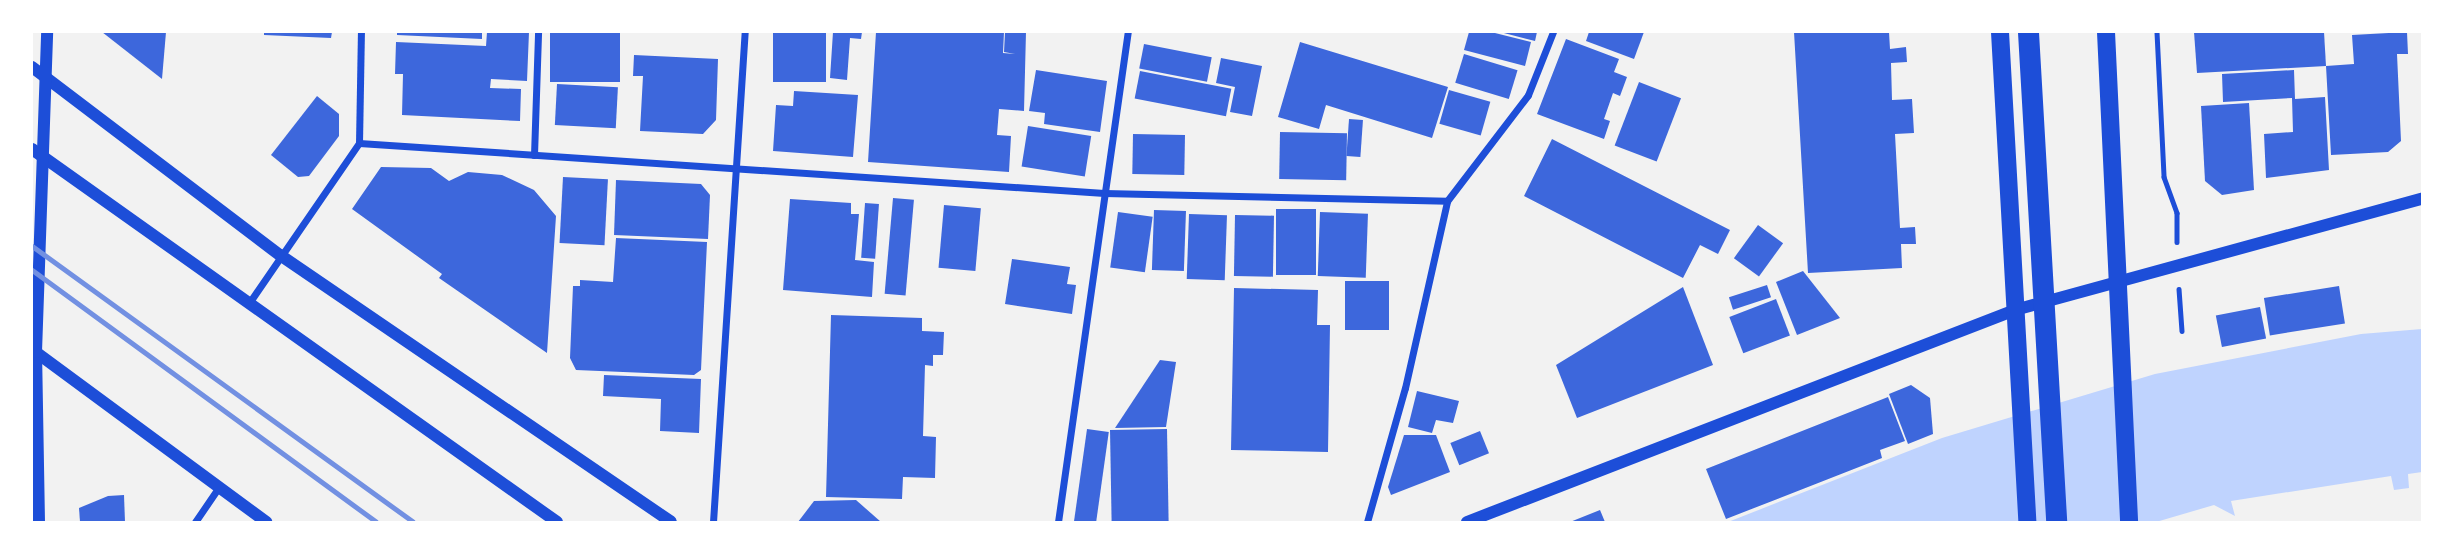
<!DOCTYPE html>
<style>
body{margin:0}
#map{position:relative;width:2454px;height:554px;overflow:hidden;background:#f2f2f2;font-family:"PT Sans Narrow",sans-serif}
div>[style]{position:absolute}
.water>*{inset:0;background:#bfd3fe}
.building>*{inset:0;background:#3d67dc;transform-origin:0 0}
.path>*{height:4.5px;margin:-2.25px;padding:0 2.25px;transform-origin:2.25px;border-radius:2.25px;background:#1d4ed8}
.minor>*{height:7px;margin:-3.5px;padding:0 3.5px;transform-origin:3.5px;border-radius:3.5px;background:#1d4ed8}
.tertiary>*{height:12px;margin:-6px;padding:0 6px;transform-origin:6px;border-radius:6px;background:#1d4ed8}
.primary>*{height:18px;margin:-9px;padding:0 9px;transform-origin:9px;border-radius:9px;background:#1d4ed8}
.motorway>*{height:21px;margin:-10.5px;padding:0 10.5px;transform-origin:10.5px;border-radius:10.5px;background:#1d4ed8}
.rail>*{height:5px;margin:-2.5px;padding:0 2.5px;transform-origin:2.5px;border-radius:2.5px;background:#7290e2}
span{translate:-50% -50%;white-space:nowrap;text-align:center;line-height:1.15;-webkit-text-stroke:7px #fff;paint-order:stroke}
.frame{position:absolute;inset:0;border:33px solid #fff;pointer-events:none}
</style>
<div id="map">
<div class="water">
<i style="clip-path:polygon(2422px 329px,2422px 472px,2408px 474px,2409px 488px,2394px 490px,2391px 476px,2231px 501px,2235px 516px,2214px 505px,2156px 522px,1728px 522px,1942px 438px,2155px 374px,2361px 334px)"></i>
</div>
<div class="building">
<i style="clip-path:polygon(102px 32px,166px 32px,162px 79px)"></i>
<i style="clip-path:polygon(264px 32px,332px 32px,331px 38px,264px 35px)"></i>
<i style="clip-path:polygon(397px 32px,482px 32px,482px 39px,397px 35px)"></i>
<i style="clip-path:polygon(487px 32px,529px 32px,527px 81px,491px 79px,490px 88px,521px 89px,520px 121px,402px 115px,403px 74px,395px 74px,396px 42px,486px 46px)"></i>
<i style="left:550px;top:32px;width:70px;height:50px"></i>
<i style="left:773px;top:32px;width:53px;height:50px"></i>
<i style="clip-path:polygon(833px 32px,862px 32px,861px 39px,850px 38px,847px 80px,830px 78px)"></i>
<i style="clip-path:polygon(876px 32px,1004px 32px,1003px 53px,1015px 54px,1004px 52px,1005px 32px,1026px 32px,1024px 111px,999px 109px,997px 135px,1011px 136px,1009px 172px,868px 162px)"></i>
<i style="clip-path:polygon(1469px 32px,1491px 32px,1531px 42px,1525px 66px,1464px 50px)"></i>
<i style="clip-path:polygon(1500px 32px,1537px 32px,1535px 41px)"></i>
<i style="clip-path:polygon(1589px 32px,1644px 32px,1634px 59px,1586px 41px)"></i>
<i style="clip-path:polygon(1794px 32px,1889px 32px,1890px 49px,1906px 47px,1907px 62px,1891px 63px,1892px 100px,1912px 99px,1914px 133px,1895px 134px,1900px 228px,1915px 227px,1916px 244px,1901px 244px,1902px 268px,1808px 273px)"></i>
<i style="clip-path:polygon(2194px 32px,2324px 32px,2326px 66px,2197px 73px)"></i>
<i style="clip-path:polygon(2407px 32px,2408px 54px,2397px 54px,2401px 141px,2388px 152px,2331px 155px,2326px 66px,2354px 64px,2352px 35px)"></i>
<i style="clip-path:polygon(1566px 39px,1619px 59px,1614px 72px,1627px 77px,1620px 96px,1613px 93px,1604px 119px,1610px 121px,1604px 139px,1537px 114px)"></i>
<i style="clip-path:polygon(1300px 42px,1448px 87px,1432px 138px,1326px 105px,1319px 129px,1278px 117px)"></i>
<i style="left:1144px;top:44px;width:69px;height:25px;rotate:11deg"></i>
<i style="left:1464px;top:54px;width:56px;height:30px;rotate:17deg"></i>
<i style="clip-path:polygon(634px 55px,718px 59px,716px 120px,703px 134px,640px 131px,643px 76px,633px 76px)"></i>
<i style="clip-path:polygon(1221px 58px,1262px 66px,1252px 116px,1230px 112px,1235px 87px,1216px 83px)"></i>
<i style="clip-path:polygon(1036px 70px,1107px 81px,1100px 132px,1044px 124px,1045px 113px,1029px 111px)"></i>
<i style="clip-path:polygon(2294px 70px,2295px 99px,2325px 97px,2329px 170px,2266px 178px,2264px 134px,2293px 132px,2292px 98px,2223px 102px,2222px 74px)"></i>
<i style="left:1140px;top:71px;width:93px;height:28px;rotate:11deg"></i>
<i style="left:1639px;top:82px;width:45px;height:68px;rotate:21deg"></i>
<i style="left:557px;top:84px;width:61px;height:41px;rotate:3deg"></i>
<i style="left:1449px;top:90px;width:43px;height:35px;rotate:16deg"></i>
<i style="clip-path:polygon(794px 91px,858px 95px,853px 157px,773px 151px,776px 105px,793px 106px)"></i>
<i style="clip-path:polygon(317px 96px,339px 114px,339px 136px,309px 176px,298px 177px,271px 155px)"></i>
<i style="clip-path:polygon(2249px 103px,2254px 190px,2222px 195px,2205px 181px,2201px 106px)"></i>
<i style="left:1349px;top:119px;width:14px;height:37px;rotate:4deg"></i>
<i style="left:1028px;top:126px;width:64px;height:41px;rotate:9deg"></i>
<i style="left:1280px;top:132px;width:67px;height:47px;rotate:1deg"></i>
<i style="left:1133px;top:134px;width:52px;height:40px;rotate:1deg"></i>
<i style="clip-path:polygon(1552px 139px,1730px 230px,1718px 254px,1700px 245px,1683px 278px,1524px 196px)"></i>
<i style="clip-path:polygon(381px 167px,431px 168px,449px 181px,468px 172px,502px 175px,534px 190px,556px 216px,547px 353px,439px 278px,442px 274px,352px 209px)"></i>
<i style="left:563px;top:177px;width:45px;height:66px;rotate:3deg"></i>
<i style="clip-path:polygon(616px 180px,701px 184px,710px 195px,708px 239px,614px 235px)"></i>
<i style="left:893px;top:198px;width:21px;height:96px;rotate:5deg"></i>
<i style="clip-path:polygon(790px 199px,851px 203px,851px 214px,859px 214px,855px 260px,874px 262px,872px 297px,783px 290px)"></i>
<i style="left:865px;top:203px;width:14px;height:55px;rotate:4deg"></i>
<i style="left:944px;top:205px;width:37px;height:63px;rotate:5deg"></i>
<i style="left:1276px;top:209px;width:40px;height:66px"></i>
<i style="left:1154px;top:210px;width:32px;height:60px;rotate:2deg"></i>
<i style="left:1118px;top:212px;width:35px;height:56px;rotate:8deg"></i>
<i style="left:1320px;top:212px;width:48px;height:64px;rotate:2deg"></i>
<i style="left:1189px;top:214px;width:38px;height:65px;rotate:2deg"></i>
<i style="left:1235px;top:215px;width:39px;height:61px;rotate:1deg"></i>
<i style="left:1758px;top:225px;width:31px;height:41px;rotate:36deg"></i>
<i style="clip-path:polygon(616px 238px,707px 242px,701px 370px,694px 375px,576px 370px,570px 358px,573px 286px,580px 286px,580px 280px,613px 282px)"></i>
<i style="clip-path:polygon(1012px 259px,1070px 267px,1067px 284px,1076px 285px,1072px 314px,1005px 304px)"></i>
<i style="clip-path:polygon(1803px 271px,1840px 318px,1797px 335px,1776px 282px)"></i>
<i style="left:1345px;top:281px;width:44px;height:49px"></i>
<i style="left:1767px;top:285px;width:13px;height:40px;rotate:72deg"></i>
<i style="left:2339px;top:286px;width:38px;height:76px;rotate:81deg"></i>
<i style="clip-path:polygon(1683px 287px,1713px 365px,1577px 418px,1556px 365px)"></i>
<i style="clip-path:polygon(1234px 288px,1318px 290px,1317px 325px,1330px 325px,1328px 452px,1231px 450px)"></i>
<i style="left:1776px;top:299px;width:39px;height:50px;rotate:69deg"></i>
<i style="left:2260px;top:307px;width:32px;height:45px;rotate:79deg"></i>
<i style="clip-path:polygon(831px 315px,922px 318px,922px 331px,944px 332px,943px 355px,933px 355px,933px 366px,925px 365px,923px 436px,936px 437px,935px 478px,903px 477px,902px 499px,826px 497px)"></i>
<i style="clip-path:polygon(1160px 360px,1176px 362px,1166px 427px,1115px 428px)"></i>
<i style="clip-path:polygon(604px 375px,701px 379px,699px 433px,660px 431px,661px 399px,603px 396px)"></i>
<i style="clip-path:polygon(1911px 385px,1930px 398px,1933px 434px,1908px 444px,1889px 394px)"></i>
<i style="clip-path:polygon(1417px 391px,1459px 401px,1453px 423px,1436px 420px,1432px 433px,1408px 427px)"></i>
<i style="clip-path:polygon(1888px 397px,1905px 441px,1880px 450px,1882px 458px,1726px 519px,1706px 469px)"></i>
<i style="left:1087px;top:429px;width:22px;height:94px;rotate:8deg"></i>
<i style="left:1167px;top:429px;width:93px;height:57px;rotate:89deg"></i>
<i style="left:1480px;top:431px;width:24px;height:32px;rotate:68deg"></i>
<i style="clip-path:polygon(1404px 435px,1436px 435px,1450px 472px,1391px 495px,1388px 487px)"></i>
<i style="clip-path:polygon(124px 495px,125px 522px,80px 522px,79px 508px,108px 496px)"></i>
<i style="clip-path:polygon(856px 500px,881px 522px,798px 522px,814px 501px)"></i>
<i style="clip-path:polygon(1600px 510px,1605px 522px,1570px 522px)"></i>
</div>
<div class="path">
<i style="left:2157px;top:32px;width:145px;rotate:87.2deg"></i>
<i style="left:2164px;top:177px;width:38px;rotate:70deg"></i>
<i style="left:2177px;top:213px;width:29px;rotate:90deg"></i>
<i style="left:2179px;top:289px;width:42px;rotate:85.9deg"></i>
</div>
<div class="minor">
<i style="left:359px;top:143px;width:747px;rotate:3.84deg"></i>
<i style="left:1104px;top:193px;width:343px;rotate:1.3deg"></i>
<i style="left:534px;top:155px;width:123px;rotate:-88.1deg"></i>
<i style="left:249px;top:303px;width:194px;rotate:-55.5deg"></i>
<i style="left:359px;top:143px;width:111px;rotate:-89deg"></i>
<i style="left:195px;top:522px;width:42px;rotate:-55.6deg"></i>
<i style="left:713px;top:522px;width:491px;rotate:-86.3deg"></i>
<i style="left:1058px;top:522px;width:495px;rotate:-81.9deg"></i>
<i style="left:1367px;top:522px;width:139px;rotate:-74.2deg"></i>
<i style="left:1405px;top:388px;width:192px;rotate:-77.3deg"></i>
<i style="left:1447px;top:201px;width:133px;rotate:-52.6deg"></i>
<i style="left:1528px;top:95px;width:68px;rotate:-68.4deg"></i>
</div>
<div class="tertiary">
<i style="left:32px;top:67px;width:311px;rotate:37.2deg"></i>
<i style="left:280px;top:255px;width:473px;rotate:34.3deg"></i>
<i style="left:32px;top:149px;width:644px;rotate:35.39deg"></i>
<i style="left:33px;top:350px;width:290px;rotate:36.4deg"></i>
<i style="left:39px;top:522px;width:170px;rotate:-91deg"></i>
<i style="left:36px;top:352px;width:320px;rotate:-88deg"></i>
<i style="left:1467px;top:522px;width:588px;rotate:-21.15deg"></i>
<i style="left:2015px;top:310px;width:422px;rotate:-15.3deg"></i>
</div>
<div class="primary">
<i style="left:2000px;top:32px;width:491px;rotate:86.8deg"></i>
<i style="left:2106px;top:32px;width:491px;rotate:87.3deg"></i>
</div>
<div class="motorway">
<i style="left:2028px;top:32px;width:491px;rotate:86.7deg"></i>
</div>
<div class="rail">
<i style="left:32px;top:246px;width:470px;rotate:35.9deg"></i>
<i style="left:32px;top:270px;width:426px;rotate:36.2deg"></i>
</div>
<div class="frame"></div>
</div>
